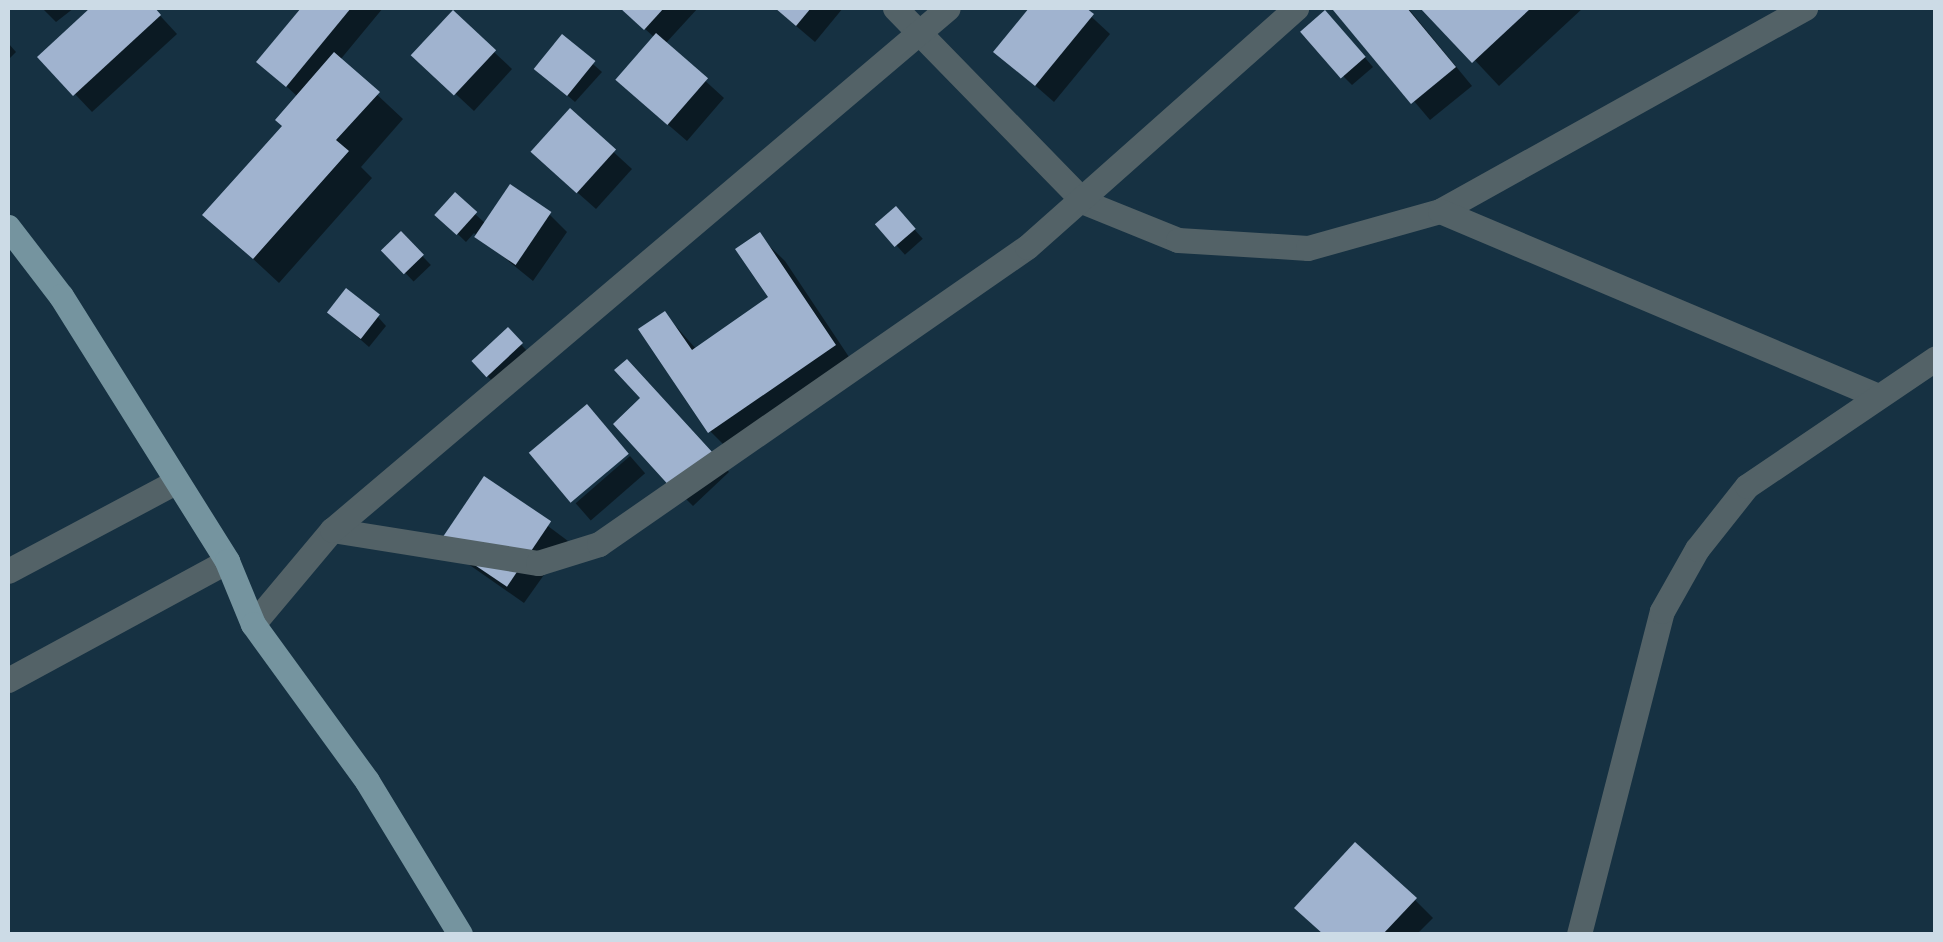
<!DOCTYPE html>
<style>
body{margin:0}
#map{position:relative;width:1943px;height:942px;overflow:hidden;background:#163142;font-family:"Sofia Sans Condensed",sans-serif}
div>[style]{position:absolute}
.shadow>*{inset:0;background:#0007;transform-origin:0 0}
.building>*{inset:0;background:#a0b3cf;transform-origin:0 0}
.minor>*{height:25px;margin:-12.5px;padding:0 12.5px;transform-origin:12.5px;border-radius:12.5px;background:#536267}
.primary>*{height:25px;margin:-12.5px;padding:0 12.5px;transform-origin:12.5px;border-radius:12.5px;background:#75949f}
span{translate:-50% -50%;white-space:nowrap;text-align:center;line-height:1.15;-webkit-text-stroke:10px #0c171f;paint-order:stroke}
.frame{position:absolute;inset:0;border:10px solid #ccdbe6;pointer-events:none}
</style>
<div id="map">
<div class="shadow">
<i style="clip-path:polygon(42px 8px,74px 8px,56px 22px)"></i>
<i style="clip-path:polygon(94px 8px,153px 8px,177px 34px,92px 112px,40px 57px)"></i>
<i style="clip-path:polygon(304px 8px,383px 8px,340px 60px,403px 119px,361px 167px,372px 178px,279px 283px,206px 215px,285px 126px,298px 97px,260px 62px)"></i>
<i style="clip-path:polygon(622px 8px,698px 8px,665px 44px,724px 98px,687px 141px,636px 97px,655px 38px)"></i>
<i style="clip-path:polygon(775px 8px,843px 8px,815px 42px)"></i>
<i style="clip-path:polygon(1032px 8px,1082px 8px,1110px 34px,1054px 102px,997px 52px)"></i>
<i style="clip-path:polygon(1408px 8px,1472px 86px,1430px 120px,1337px 10px)"></i>
<i style="clip-path:polygon(1426px 8px,1583px 8px,1499px 86px)"></i>
<i style="clip-path:polygon(1334px 22px,1373px 67px,1352px 85px,1344px 77px)"></i>
<i style="clip-path:polygon(562px 37px,602px 72px,575px 102px,545px 76px)"></i>
<i style="clip-path:polygon(8px 43px,16px 52px,8px 60px)"></i>
<i style="clip-path:polygon(494px 52px,512px 69px,474px 111px,433px 73px)"></i>
<i style="clip-path:polygon(570px 112px,632px 169px,596px 209px,552px 170px)"></i>
<i style="left:896px;top:209px;width:40px;height:24px;rotate:48deg"></i>
<i style="clip-path:polygon(475px 214px,485px 223px,549px 214px,567px 232px,533px 281px,474px 233px,466px 242px,438px 215px)"></i>
<i style="left:401px;top:234px;width:43px;height:24px;rotate:46deg"></i>
<i style="clip-path:polygon(759px 236px,785px 261px,859px 372px,736px 457px,710px 431px,642px 330px,665px 314px,697px 350px,772px 298px)"></i>
<i style="clip-path:polygon(378px 317px,386px 326px,369px 347px,338px 320px)"></i>
<i style="left:508px;top:330px;width:31px;height:46px;rotate:48deg"></i>
<i style="clip-path:polygon(645px 380px,729px 472px,693px 506px,675px 488px)"></i>
<i style="left:630px;top:456px;width:23px;height:72px;rotate:49deg"></i>
<i style="clip-path:polygon(485px 479px,568px 541px,524px 603px,461px 559px)"></i>
<i style="clip-path:polygon(1415px 900px,1433px 918px,1417px 934px,1325px 934px,1298px 907px)"></i>
</div>
<div class="building">
<i style="clip-path:polygon(90px 8px,155px 8px,161px 15px,73px 96px,37px 57px)"></i>
<i style="clip-path:polygon(301px 8px,351px 8px,286px 87px,256px 62px)"></i>
<i style="clip-path:polygon(620px 8px,664px 8px,644px 30px)"></i>
<i style="clip-path:polygon(775px 8px,811px 8px,796px 26px)"></i>
<i style="clip-path:polygon(1029px 8px,1086px 8px,1094px 14px,1035px 86px,993px 52px)"></i>
<i style="clip-path:polygon(1407px 8px,1456px 67px,1411px 104px,1333px 10px)"></i>
<i style="clip-path:polygon(1420px 8px,1531px 8px,1472px 63px)"></i>
<i style="left:453px;top:10px;width:59px;height:62px;rotate:43deg"></i>
<i style="left:1325px;top:10px;width:62px;height:33px;rotate:49deg"></i>
<i style="left:656px;top:33px;width:69px;height:62px;rotate:41deg"></i>
<i style="left:562px;top:34px;width:43px;height:45px;rotate:39deg"></i>
<i style="clip-path:polygon(334px 52px,380px 92px,336px 140px,349px 151px,253px 259px,202px 215px,282px 126px,275px 120px)"></i>
<i style="left:570px;top:108px;width:62px;height:59px;rotate:42deg"></i>
<i style="left:510px;top:184px;width:50px;height:64px;rotate:34deg"></i>
<i style="left:455px;top:192px;width:30px;height:31px;rotate:42deg"></i>
<i style="left:896px;top:206px;width:30px;height:28px;rotate:49deg"></i>
<i style="left:401px;top:231px;width:33px;height:28px;rotate:46deg"></i>
<i style="clip-path:polygon(760px 232px,836px 345px,708px 433px,638px 329px,665px 311px,692px 350px,768px 297px,735px 249px)"></i>
<i style="left:346px;top:288px;width:43px;height:31px;rotate:38deg"></i>
<i style="left:508px;top:327px;width:22px;height:50px;rotate:47deg"></i>
<i style="clip-path:polygon(627px 359px,713px 453px,673px 490px,613px 424px,640px 398px,614px 370px)"></i>
<i style="left:587px;top:404px;width:65px;height:76px;rotate:50deg"></i>
<i style="left:484px;top:476px;width:81px;height:79px;rotate:34deg"></i>
<i style="clip-path:polygon(1355px 842px,1417px 898px,1383px 934px,1323px 934px,1294px 908px)"></i>
</div>
<div class="minor">
<i style="left:895px;top:8px;width:271px;rotate:45.7deg"></i>
<i style="left:1084px;top:202px;width:101px;rotate:22deg"></i>
<i style="left:1178px;top:240px;width:130px;rotate:3.5deg"></i>
<i style="left:1308px;top:248px;width:137px;rotate:-15.7deg"></i>
<i style="left:1440px;top:211px;width:418px;rotate:-29.1deg"></i>
<i style="left:1440px;top:211px;width:470px;rotate:22.9deg"></i>
<i style="left:332px;top:530px;width:209px;rotate:9.1deg"></i>
<i style="left:538px;top:563px;width:64px;rotate:-17.3deg"></i>
<i style="left:599px;top:544px;width:521px;rotate:-34.76deg"></i>
<i style="left:1027px;top:247px;width:360px;rotate:-41.6deg"></i>
<i style="left:8px;top:571px;width:191px;rotate:-28deg"></i>
<i style="left:253px;top:624px;width:123px;rotate:-50deg"></i>
<i style="left:332px;top:530px;width:807px;rotate:-40.28deg"></i>
<i style="left:8px;top:680px;width:249px;rotate:-28.5deg"></i>
<i style="left:1579px;top:934px;width:333px;rotate:-75.6deg"></i>
<i style="left:1662px;top:611px;width:71px;rotate:-60.6deg"></i>
<i style="left:1697px;top:549px;width:80px;rotate:-51.6deg"></i>
<i style="left:1747px;top:486px;width:228px;rotate:-34.1deg"></i>
</div>
<div class="primary">
<i style="left:8px;top:227px;width:87px;rotate:52.5deg"></i>
<i style="left:61px;top:296px;width:313px;rotate:57.9deg"></i>
<i style="left:227px;top:561px;width:68px;rotate:67.6deg"></i>
<i style="left:253px;top:624px;width:194px;rotate:54deg"></i>
<i style="left:367px;top:781px;width:179px;rotate:58.7deg"></i>
</div>
<div class="frame"></div>
</div>
